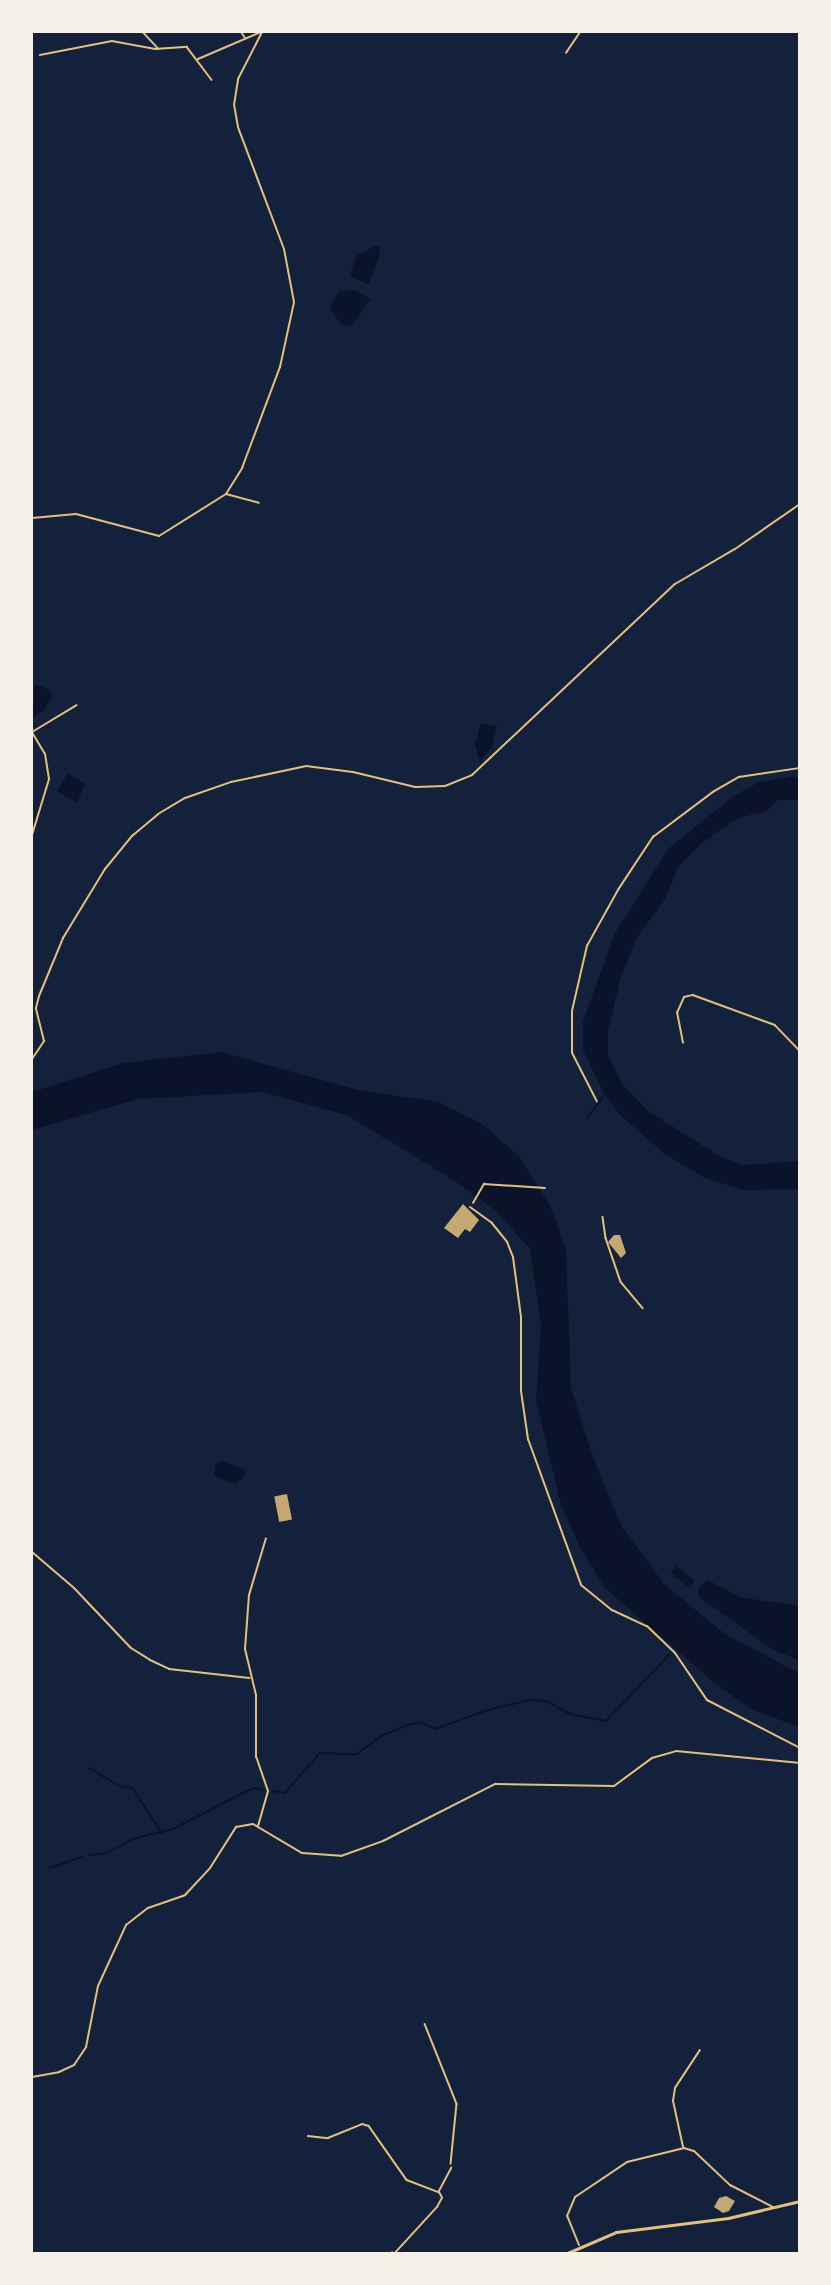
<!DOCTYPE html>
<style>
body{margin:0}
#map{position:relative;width:831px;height:2285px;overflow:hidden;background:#14213d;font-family:Overpass,sans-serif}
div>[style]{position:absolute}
.water>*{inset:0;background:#0b132b;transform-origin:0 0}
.stream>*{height:1.5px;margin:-0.75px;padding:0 0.75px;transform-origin:0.75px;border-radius:0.75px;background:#0b132b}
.building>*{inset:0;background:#c6a872;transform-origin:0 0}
.path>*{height:1.5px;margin:-0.75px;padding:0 0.75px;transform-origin:0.75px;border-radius:0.75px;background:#e5c07b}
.service>*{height:1.5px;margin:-0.75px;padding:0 0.75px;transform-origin:0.75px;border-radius:0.75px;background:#e5c07b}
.minor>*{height:2px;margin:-1px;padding:0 1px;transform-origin:1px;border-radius:1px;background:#e5c07b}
.tertiary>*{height:3px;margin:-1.5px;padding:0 1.5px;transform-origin:1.5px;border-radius:1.5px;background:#e5c07b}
span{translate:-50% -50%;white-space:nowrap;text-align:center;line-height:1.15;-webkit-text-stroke:5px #f6f1e7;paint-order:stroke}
.frame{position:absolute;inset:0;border:33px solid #f6f1e7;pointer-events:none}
</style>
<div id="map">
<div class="water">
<i style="clip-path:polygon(377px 245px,380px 246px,379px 257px,369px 285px,350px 276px,356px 256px)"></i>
<i style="clip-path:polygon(354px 290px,371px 299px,351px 327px,341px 324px,330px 309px,339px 291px)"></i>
<i style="clip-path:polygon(35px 684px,50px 690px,51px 699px,44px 710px,32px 718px)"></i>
<i style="clip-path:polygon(481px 723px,497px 726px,492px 746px,480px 762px,475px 745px)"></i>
<i style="clip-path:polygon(68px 773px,85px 784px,77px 803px,57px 791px)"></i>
<i style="clip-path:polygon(792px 776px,799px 778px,799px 800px,778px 800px,765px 812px,740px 817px,703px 842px,678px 867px,666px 898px,638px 936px,621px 977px,608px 1031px,608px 1055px,623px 1085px,648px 1111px,721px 1157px,744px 1165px,799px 1161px,799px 1189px,743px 1190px,705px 1178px,666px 1155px,619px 1114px,602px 1090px,583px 1050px,583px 1021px,615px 933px,668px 849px,732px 797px,757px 783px)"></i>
<i style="clip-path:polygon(221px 1052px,358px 1090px,438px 1102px,482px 1124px,519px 1156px,552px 1209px,566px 1250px,571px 1388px,592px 1454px,621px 1525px,664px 1584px,725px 1634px,799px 1673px,799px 1727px,751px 1709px,712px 1681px,605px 1588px,580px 1547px,561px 1505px,536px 1400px,541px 1325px,530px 1249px,496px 1211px,455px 1181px,346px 1115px,262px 1092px,138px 1099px,32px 1130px,32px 1092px,123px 1063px)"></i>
<i style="clip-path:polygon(223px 1461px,246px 1470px,243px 1478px,235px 1484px,214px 1476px,215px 1465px)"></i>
<i style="left:676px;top:1566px;width:24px;height:9px;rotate:38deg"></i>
<i style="clip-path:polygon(708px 1580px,739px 1597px,799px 1606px,799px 1660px,773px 1650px,699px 1597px,699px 1587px)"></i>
</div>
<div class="stream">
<i style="left:587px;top:1118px;width:31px;rotate:-53deg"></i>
<i style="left:89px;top:1768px;width:38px;rotate:30deg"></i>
<i style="left:122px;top:1787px;width:11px;rotate:5deg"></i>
<i style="left:133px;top:1788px;width:54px;rotate:57.2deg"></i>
<i style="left:273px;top:1791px;width:12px;rotate:9deg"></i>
<i style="left:285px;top:1793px;width:53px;rotate:-48.8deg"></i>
<i style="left:320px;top:1753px;width:37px;rotate:2deg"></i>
<i style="left:357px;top:1754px;width:30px;rotate:-37deg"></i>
<i style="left:381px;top:1736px;width:32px;rotate:-22deg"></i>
<i style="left:411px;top:1724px;width:10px;rotate:-11deg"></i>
<i style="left:421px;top:1722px;width:16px;rotate:27deg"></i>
<i style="left:435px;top:1729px;width:59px;rotate:-19.7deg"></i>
<i style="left:491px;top:1709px;width:41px;rotate:-12.7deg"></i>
<i style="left:531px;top:1700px;width:16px;rotate:4deg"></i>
<i style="left:547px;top:1701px;width:26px;rotate:29deg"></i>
<i style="left:570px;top:1714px;width:37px;rotate:11deg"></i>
<i style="left:606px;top:1721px;width:91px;rotate:-46.3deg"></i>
<i style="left:89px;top:1855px;width:18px;rotate:-6deg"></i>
<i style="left:107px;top:1853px;width:30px;rotate:-28deg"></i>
<i style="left:133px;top:1839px;width:41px;rotate:-14deg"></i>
<i style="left:173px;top:1829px;width:90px;rotate:-27.1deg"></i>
<i style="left:253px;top:1788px;width:11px;rotate:10deg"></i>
<i style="left:50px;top:1868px;width:34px;rotate:-19deg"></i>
</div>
<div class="building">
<i style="clip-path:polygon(463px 1204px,479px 1220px,470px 1232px,465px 1229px,458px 1238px,444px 1228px)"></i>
<i style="clip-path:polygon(614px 1235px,620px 1235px,626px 1253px,621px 1258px,608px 1242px)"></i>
<i style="left:287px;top:1494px;width:26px;height:13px;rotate:79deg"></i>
<i style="clip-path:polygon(726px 2196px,735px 2201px,729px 2211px,723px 2213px,714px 2207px,719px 2198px)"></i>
</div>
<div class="path">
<i style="left:566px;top:53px;width:25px;rotate:-56deg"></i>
<i style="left:597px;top:1102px;width:55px;rotate:-117deg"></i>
<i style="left:572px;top:1053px;width:42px;rotate:-90deg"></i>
<i style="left:572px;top:1011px;width:67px;rotate:-77deg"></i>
<i style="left:587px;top:946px;width:64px;rotate:-61deg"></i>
<i style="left:618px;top:890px;width:64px;rotate:-56.6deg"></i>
<i style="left:653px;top:837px;width:75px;rotate:-36.9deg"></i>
<i style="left:713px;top:792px;width:30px;rotate:-30deg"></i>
<i style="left:739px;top:777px;width:62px;rotate:-8.4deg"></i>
<i style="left:473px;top:1203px;width:22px;rotate:-60deg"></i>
<i style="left:484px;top:1184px;width:61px;rotate:3.8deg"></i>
<i style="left:603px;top:1217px;width:21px;rotate:82deg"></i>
<i style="left:606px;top:1238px;width:46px;rotate:71.2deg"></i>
<i style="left:621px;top:1282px;width:34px;rotate:50deg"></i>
<i style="left:425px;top:2024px;width:86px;rotate:68.2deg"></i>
<i style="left:457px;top:2104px;width:60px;rotate:95.7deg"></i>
</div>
<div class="service">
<i style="left:143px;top:32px;width:23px;rotate:47deg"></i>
<i style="left:40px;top:55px;width:73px;rotate:-11deg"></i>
<i style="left:112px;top:41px;width:44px;rotate:10.5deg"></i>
<i style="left:155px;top:49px;width:32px;rotate:-4deg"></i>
<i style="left:187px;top:47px;width:41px;rotate:52.9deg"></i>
<i style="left:683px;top:1043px;width:31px;rotate:-101deg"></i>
<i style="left:677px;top:1013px;width:17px;rotate:-66deg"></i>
<i style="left:684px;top:997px;width:9px;rotate:-13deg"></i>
<i style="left:693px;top:995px;width:87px;rotate:20.1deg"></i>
<i style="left:775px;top:1025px;width:36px;rotate:46deg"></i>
<i style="left:308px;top:2136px;width:20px;rotate:6deg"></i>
<i style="left:328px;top:2138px;width:37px;rotate:-22deg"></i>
<i style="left:362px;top:2124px;width:7px;rotate:16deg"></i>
<i style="left:369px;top:2126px;width:66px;rotate:54.9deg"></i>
<i style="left:407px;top:2180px;width:34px;rotate:21deg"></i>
<i style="left:683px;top:2147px;width:47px;rotate:-102.3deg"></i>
<i style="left:673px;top:2101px;width:13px;rotate:-81deg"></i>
<i style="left:675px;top:2088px;width:45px;rotate:-56.7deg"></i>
<i style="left:439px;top:2191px;width:26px;rotate:-62deg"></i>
<i style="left:394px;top:2254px;width:64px;rotate:-47.5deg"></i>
<i style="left:437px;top:2207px;width:10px;rotate:-61deg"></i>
<i style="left:442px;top:2198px;width:7px;rotate:-117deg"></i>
</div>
<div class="minor">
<i style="left:241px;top:32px;width:7px;rotate:56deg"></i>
<i style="left:198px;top:59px;width:69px;rotate:-23.2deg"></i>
<i style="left:226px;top:494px;width:34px;rotate:15deg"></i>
<i style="left:32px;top:518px;width:44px;rotate:-5.2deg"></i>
<i style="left:76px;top:514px;width:86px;rotate:14.8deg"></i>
<i style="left:159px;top:536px;width:79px;rotate:-32.1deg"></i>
<i style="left:226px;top:494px;width:31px;rotate:-58deg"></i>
<i style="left:242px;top:468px;width:108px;rotate:-69.4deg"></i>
<i style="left:280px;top:367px;width:66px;rotate:-77.8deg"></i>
<i style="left:294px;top:302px;width:54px;rotate:-100.7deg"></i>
<i style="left:284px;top:249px;width:130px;rotate:-110.7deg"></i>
<i style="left:238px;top:127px;width:22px;rotate:-100deg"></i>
<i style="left:234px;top:105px;width:26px;rotate:-81deg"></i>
<i style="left:238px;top:79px;width:53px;rotate:-62.9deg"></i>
<i style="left:32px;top:835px;width:59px;rotate:-73.1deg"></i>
<i style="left:49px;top:779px;width:25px;rotate:-99deg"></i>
<i style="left:45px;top:754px;width:26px;rotate:-121deg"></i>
<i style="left:32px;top:732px;width:52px;rotate:-31deg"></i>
<i style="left:32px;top:1059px;width:22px;rotate:-56deg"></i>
<i style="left:44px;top:1041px;width:34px;rotate:-104deg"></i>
<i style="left:36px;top:1008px;width:12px;rotate:-76deg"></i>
<i style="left:39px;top:996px;width:63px;rotate:-67.5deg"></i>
<i style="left:63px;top:938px;width:81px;rotate:-58.7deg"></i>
<i style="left:105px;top:869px;width:43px;rotate:-50.7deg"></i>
<i style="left:132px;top:836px;width:34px;rotate:-40deg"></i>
<i style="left:158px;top:814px;width:31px;rotate:-31deg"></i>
<i style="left:185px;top:798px;width:49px;rotate:-19.2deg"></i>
<i style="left:231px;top:782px;width:77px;rotate:-12deg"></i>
<i style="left:306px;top:766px;width:47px;rotate:7.3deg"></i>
<i style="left:353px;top:772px;width:64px;rotate:13.6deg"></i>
<i style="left:415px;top:787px;width:30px;rotate:-2deg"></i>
<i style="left:445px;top:786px;width:29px;rotate:-22deg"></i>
<i style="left:472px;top:775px;width:279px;rotate:-43.3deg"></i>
<i style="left:675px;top:584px;width:69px;rotate:-30.3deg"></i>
<i style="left:735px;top:549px;width:79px;rotate:-34.7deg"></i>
<i style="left:470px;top:1207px;width:26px;rotate:36deg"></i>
<i style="left:491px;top:1222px;width:26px;rotate:51deg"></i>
<i style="left:507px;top:1242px;width:16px;rotate:68deg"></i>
<i style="left:513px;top:1257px;width:61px;rotate:82.4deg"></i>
<i style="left:521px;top:1317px;width:74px;rotate:90deg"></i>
<i style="left:521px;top:1391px;width:49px;rotate:81.7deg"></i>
<i style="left:528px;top:1439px;width:155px;rotate:70deg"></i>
<i style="left:581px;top:1585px;width:40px;rotate:39deg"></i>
<i style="left:612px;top:1610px;width:38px;rotate:25deg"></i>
<i style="left:647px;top:1626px;width:39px;rotate:44deg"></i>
<i style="left:675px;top:1653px;width:57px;rotate:55.8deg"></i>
<i style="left:707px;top:1700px;width:105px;rotate:27.3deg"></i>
<i style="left:32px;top:1552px;width:55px;rotate:40.6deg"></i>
<i style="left:74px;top:1588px;width:83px;rotate:46.5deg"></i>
<i style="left:131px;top:1648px;width:22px;rotate:32deg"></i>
<i style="left:150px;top:1660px;width:21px;rotate:25deg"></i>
<i style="left:169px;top:1669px;width:81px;rotate:6.3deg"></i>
<i style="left:258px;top:1826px;width:36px;rotate:-74deg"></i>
<i style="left:268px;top:1791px;width:36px;rotate:-109deg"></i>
<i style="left:256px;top:1757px;width:62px;rotate:-90deg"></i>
<i style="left:256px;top:1695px;width:47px;rotate:-103.4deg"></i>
<i style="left:245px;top:1649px;width:54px;rotate:-85.8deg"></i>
<i style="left:249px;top:1595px;width:59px;rotate:-73.4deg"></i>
<i style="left:32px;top:2077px;width:27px;rotate:-10deg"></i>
<i style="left:59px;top:2072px;width:17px;rotate:-25deg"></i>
<i style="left:74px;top:2065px;width:22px;rotate:-56deg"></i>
<i style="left:86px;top:2047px;width:62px;rotate:-78.9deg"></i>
<i style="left:98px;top:1986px;width:67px;rotate:-65.3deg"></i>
<i style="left:126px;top:1925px;width:28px;rotate:-38deg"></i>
<i style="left:148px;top:1908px;width:39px;rotate:-19deg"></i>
<i style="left:185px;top:1895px;width:37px;rotate:-47deg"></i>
<i style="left:210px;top:1868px;width:49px;rotate:-57.6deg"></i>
<i style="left:236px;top:1827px;width:17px;rotate:-10deg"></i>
<i style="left:253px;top:1824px;width:57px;rotate:30.6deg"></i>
<i style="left:302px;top:1853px;width:39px;rotate:4deg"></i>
<i style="left:341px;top:1856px;width:45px;rotate:-19.7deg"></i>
<i style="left:383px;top:1841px;width:126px;rotate:-27deg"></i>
<i style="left:495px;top:1784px;width:119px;rotate:1deg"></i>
<i style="left:614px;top:1786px;width:47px;rotate:-36.4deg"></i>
<i style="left:652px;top:1758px;width:25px;rotate:-16deg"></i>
<i style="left:676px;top:1751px;width:125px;rotate:5.5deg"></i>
<i style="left:579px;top:2245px;width:31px;rotate:-112deg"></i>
<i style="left:567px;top:2216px;width:21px;rotate:-67deg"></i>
<i style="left:575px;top:2197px;width:63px;rotate:-33.9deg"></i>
<i style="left:627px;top:2162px;width:59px;rotate:-13.8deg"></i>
<i style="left:684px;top:2148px;width:10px;rotate:17deg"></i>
<i style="left:694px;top:2151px;width:50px;rotate:43.4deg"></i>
<i style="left:730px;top:2185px;width:48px;rotate:27.1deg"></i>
<i style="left:391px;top:2254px;width:2px;rotate:-63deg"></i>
</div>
<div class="tertiary">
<i style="left:565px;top:2254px;width:56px;rotate:-23.3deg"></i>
<i style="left:616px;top:2232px;width:113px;rotate:-7.1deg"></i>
<i style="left:728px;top:2218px;width:74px;rotate:-13.3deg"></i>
</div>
<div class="frame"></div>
</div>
